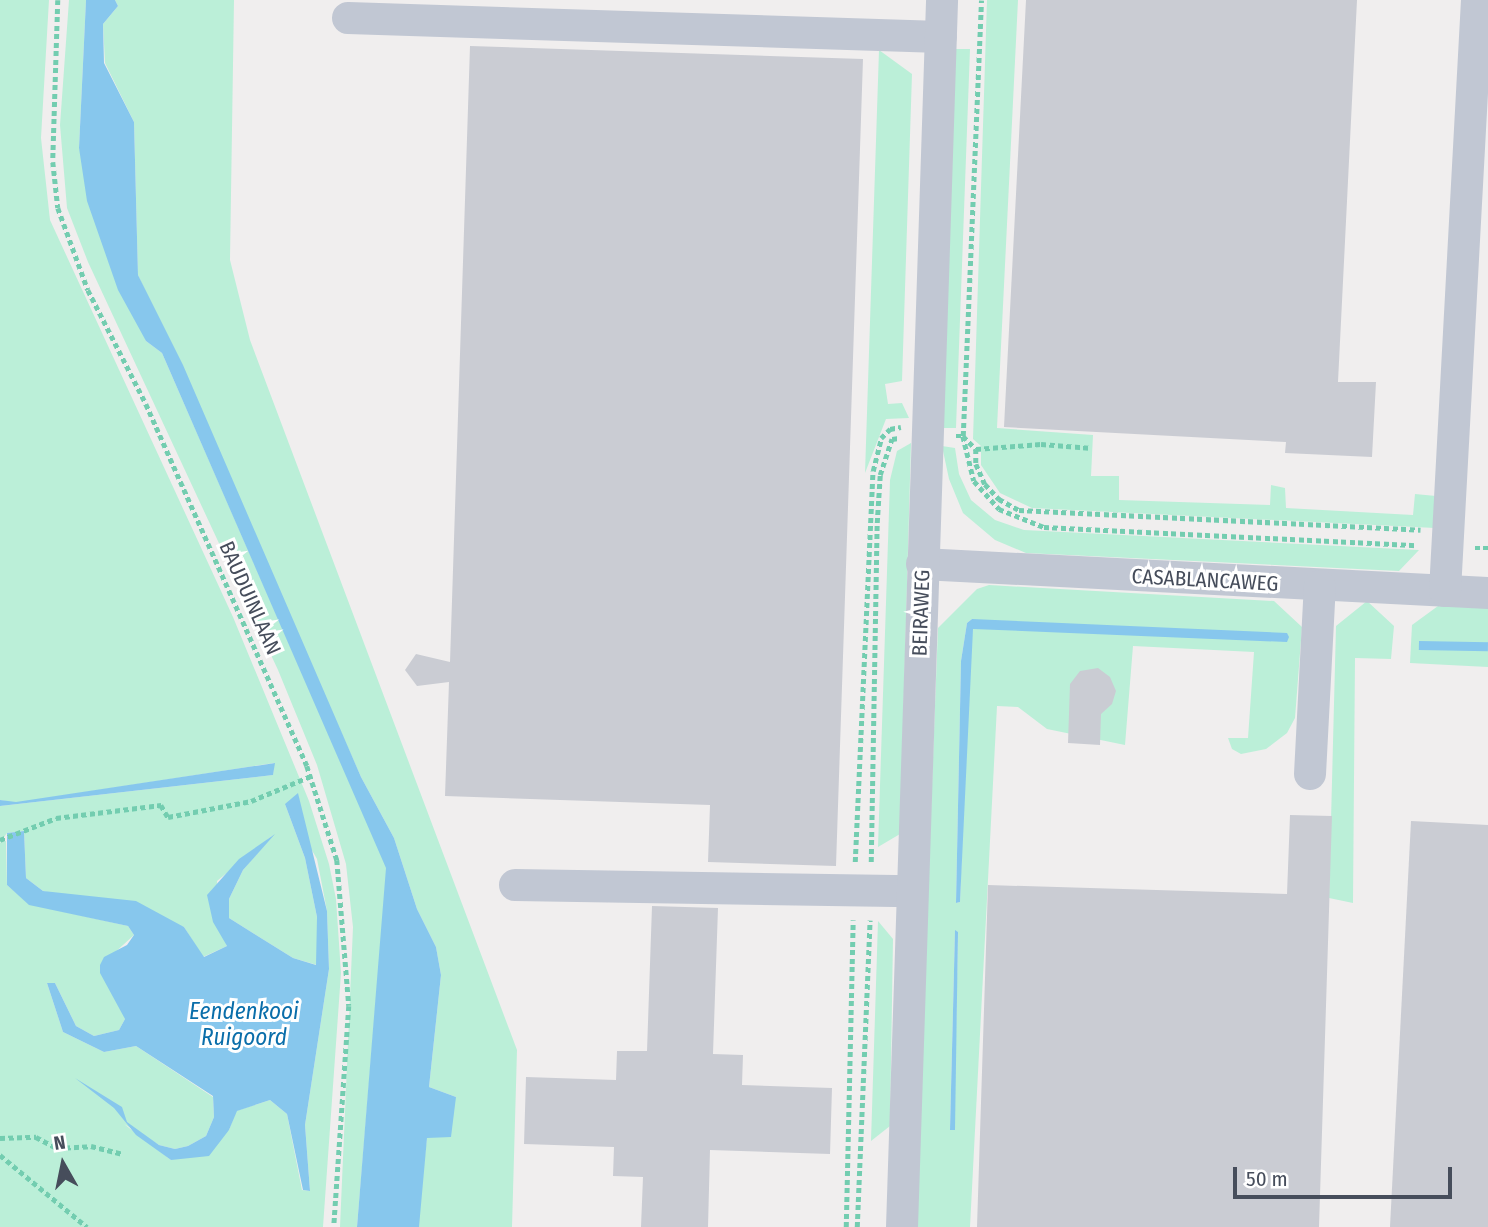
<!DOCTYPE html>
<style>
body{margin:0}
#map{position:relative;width:1488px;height:1227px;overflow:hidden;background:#f0eeee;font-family:"Fira Sans Condensed",sans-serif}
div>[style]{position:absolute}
.green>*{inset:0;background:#bbefd8}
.water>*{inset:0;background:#87c7ed;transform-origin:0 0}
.building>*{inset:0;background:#caccd3}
.path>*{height:4.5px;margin-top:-2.25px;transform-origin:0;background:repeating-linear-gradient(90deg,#73cdb0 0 5px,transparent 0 8.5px)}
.minor>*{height:32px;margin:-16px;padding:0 16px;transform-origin:16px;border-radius:16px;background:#c1c7d3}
span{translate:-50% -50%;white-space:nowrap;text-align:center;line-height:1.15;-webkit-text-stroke:6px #fff;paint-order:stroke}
.street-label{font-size:21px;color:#464d5b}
.water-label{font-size:23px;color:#0a6eaa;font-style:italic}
.north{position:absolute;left:28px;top:1129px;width:70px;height:70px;-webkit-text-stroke:5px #fff;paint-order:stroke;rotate:351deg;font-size:19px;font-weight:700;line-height:28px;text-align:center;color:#464d5b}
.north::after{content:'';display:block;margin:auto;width:24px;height:32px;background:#464d5b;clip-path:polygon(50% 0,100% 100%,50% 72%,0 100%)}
.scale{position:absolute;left:1233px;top:1167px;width:219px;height:32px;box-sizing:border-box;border:4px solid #464d5b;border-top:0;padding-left:9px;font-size:21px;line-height:24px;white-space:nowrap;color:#464d5b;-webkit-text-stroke:5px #fff;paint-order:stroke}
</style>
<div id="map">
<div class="green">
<i style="clip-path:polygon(evenodd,0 0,49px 0,41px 138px,50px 220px,233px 617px,309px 801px,329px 864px,336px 899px,341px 973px,323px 1227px,0 1227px,0 806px,273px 775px,274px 763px,15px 803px,0 800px,0 0,285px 804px,317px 859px,327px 911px,329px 969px,305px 1125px,310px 1191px,302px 1190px,287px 1114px,270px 1100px,236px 1111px,229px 1130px,171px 1160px,124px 1124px,159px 1145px,175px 1149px,188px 1146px,206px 1136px,214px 1117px,213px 1097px,136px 1046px,104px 1052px,63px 1032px,47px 983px,55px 983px,76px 1026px,94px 1036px,119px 1030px,125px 1019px,112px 955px,134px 935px,128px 926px,29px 904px,7px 885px,6px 841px,0 843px,7px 833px,24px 831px,26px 878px,43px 891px,184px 927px,203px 957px,227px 946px,222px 935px,217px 881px,273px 835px,243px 870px,229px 899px,229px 918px,293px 958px,317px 965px,317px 917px,305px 858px,285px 804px)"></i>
<i style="clip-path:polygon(69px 0,86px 0,79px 148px,146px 341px,162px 353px,387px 868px,357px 1227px,340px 1227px,353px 927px,346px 864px,317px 765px,278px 670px,88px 262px,67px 208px,60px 125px)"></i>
<i style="clip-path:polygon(115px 0,234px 0,230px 260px,250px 340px,517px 1050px,512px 1227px,417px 1227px,427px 1137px,456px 1097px,429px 1087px,441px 975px,436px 947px,417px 909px,394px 838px,361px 777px,138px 275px,134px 122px,105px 63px,103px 24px,118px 6px)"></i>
<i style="clip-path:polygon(987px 0,1018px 0,997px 428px,1093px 435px,1091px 476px,1119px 476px,1119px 500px,1270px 505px,1271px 485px,1285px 488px,1286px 508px,1413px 515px,1415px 494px,1436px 496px,1435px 528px,1032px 508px,1000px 493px,981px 465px,981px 446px,973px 439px)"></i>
<i style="clip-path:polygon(952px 49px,970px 49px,956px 428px,941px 428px)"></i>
<i style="clip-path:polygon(879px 50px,912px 74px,902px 381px,885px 384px,888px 404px,902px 403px,909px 418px,886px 419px,865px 473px)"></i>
<i style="clip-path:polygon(911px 443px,900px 834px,878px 847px,890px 480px,897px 451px)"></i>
<i style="clip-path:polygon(942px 446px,955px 448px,959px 474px,971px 500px,995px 520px,1024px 530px,1419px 550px,1399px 571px,1026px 553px,995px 540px,963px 513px,949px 479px)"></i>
<i style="clip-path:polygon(evenodd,989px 585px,1274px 601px,1302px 627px,1295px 718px,1287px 733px,1266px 749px,1241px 754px,1232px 749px,1228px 738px,1248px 738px,1254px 652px,1133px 646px,1125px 745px,1047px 729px,1018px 707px,997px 706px,970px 1227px,915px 1227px,938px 628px,977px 589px,989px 585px,972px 619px,983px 627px,973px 629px,969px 642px,960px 902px,956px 903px,961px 661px,967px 623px,972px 619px,989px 585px,955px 931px,958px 932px,954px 1130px,950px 1129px,955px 931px)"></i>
<i style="clip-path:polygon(1367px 601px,1394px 626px,1391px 659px,1355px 658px,1353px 903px,1329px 898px,1336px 626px)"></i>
<i style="clip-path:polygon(1438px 606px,1488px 608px,1488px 667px,1410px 663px,1412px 625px)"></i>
<i style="clip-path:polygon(878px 921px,893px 939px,890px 1126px,871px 1141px)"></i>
</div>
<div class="water">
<i style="clip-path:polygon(86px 0,115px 0,118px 6px,103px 24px,104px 63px,134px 122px,138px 275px,183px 365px,361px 777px,394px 838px,417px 909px,436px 947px,441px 975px,429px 1087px,456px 1097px,451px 1137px,427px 1138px,419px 1227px,357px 1227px,386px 868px,162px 353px,146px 341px,118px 290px,87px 201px,79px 148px)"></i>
<i style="clip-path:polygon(972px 619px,1287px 633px,1289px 637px,1287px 642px,973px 629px,960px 902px,956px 903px,961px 661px,967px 623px)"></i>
<i style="left:1419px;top:641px;width:69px;height:9px;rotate:1deg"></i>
<i style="clip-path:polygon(275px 763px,273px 775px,0 806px,0 800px,16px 802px)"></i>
<i style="clip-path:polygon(298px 793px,327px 911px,329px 969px,305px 1125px,310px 1191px,303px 1190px,287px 1114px,270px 1100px,237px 1111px,229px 1130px,209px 1156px,171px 1160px,136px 1135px,114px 1108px,75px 1078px,122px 1107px,127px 1122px,159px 1145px,175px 1149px,188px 1146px,206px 1136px,214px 1117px,213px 1096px,136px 1046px,104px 1052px,63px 1032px,47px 983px,55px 983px,76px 1026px,94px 1036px,119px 1030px,125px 1019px,100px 973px,100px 965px,104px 957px,127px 945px,134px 935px,128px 926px,29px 905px,7px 885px,7px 833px,24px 831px,26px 878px,43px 891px,136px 901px,184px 927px,204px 957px,227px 946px,213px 922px,207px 895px,239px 859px,275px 834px,243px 870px,229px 899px,229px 918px,293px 958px,316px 965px,317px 917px,305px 858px,285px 804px)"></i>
<i style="clip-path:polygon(955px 930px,958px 932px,955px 1130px,950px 1130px)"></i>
</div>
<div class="building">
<i style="clip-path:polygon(1026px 0,1357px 0,1338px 382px,1376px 382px,1372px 457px,1285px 453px,1286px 442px,1004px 427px)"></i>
<i style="clip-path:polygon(470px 46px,863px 59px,836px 866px,708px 862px,710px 805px,445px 796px,449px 682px,417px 686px,405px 670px,416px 654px,450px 662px)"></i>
<i style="clip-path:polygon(1098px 668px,1110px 677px,1116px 691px,1112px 704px,1101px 714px,1100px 745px,1068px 743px,1070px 684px,1080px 671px)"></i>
<i style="clip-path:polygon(1290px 815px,1332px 816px,1319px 1227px,977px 1227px,988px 885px,1287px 894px)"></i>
<i style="clip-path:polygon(1411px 821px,1488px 825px,1488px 1227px,1390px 1227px)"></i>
<i style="clip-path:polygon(652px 906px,718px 908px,713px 1054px,743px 1055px,742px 1085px,832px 1088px,830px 1154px,710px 1150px,708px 1227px,641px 1227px,643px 1177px,613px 1176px,614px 1147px,524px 1144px,526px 1077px,616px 1080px,617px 1051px,647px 1051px)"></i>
</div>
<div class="path">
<i style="left:58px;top:0;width:162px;rotate:91.8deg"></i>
<i style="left:53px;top:162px;width:46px;rotate:83.8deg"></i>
<i style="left:58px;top:208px;width:87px;rotate:69.9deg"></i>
<i style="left:88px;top:290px;width:128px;rotate:63deg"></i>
<i style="left:146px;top:404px;width:396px;rotate:66deg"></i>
<i style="left:307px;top:766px;width:99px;rotate:72.3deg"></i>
<i style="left:337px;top:860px;width:146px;rotate:85.3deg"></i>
<i style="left:349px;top:1006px;width:222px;rotate:93.9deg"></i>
<i style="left:956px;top:436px;width:7px"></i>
<i style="left:963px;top:436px;width:46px;rotate:76.3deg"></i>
<i style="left:974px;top:481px;width:38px;rotate:48deg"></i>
<i style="left:999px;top:509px;width:48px;rotate:21.8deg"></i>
<i style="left:1044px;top:527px;width:373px;rotate:2.8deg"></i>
<i style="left:963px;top:436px;width:18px;rotate:45deg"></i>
<i style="left:976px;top:449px;width:65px;rotate:-4.4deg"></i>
<i style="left:1041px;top:444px;width:51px;rotate:4.5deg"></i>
<i style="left:963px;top:436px;width:436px;rotate:-87.6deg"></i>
<i style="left:976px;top:449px;width:15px;rotate:90deg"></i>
<i style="left:976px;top:464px;width:22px;rotate:66deg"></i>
<i style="left:985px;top:484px;width:21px;rotate:47deg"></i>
<i style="left:999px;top:499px;width:23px;rotate:29deg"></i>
<i style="left:1019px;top:510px;width:402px;rotate:2.8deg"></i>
<i style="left:1475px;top:548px;width:13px"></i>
<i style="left:0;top:840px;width:60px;rotate:-21.4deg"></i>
<i style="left:56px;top:818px;width:106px;rotate:-7.1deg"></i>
<i style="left:161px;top:805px;width:14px;rotate:60deg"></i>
<i style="left:168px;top:817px;width:85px;rotate:-10.9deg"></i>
<i style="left:251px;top:801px;width:65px;rotate:-22.6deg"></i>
<i style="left:855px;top:862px;width:391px;rotate:-87.4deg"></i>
<i style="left:873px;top:471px;width:34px;rotate:-76deg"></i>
<i style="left:881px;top:438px;width:13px;rotate:-45deg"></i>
<i style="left:890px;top:429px;width:11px;rotate:-10deg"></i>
<i style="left:871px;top:862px;width:339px;rotate:-89deg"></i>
<i style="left:877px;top:523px;width:48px;rotate:-86.4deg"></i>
<i style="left:880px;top:475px;width:38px;rotate:-72deg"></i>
<i style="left:892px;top:439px;width:7px;rotate:-8deg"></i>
<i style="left:0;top:1138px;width:36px;rotate:-2deg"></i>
<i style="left:36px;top:1137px;width:24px;rotate:28deg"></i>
<i style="left:57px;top:1148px;width:34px;rotate:-3deg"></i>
<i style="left:91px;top:1146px;width:32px;rotate:14deg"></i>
<i style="left:0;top:1155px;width:113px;rotate:39.6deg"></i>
<i style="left:846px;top:1227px;width:307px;rotate:-88.7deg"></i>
<i style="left:857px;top:1227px;width:307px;rotate:-87.6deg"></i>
</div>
<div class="minor">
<i style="left:348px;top:18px;width:593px;rotate:1.84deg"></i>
<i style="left:922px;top:564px;width:567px;rotate:2.93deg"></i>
<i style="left:1445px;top:591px;width:592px;rotate:-86.9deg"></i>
<i style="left:1310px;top:774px;width:188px;rotate:-87deg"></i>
<i style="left:515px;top:885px;width:397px;rotate:0.9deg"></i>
<i style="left:902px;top:1227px;width:1228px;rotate:-88.13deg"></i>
</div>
<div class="street-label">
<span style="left:1205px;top:580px;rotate:3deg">CASABLANCAWEG</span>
<span style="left:250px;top:598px;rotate:66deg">BAUDUINLAAN</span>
<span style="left:921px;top:613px;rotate:-88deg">BEIRAWEG</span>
</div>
<div class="water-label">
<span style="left:244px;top:1024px">Eendenkooi<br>Ruigoord</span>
</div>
<div class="north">N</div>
<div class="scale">50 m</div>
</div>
